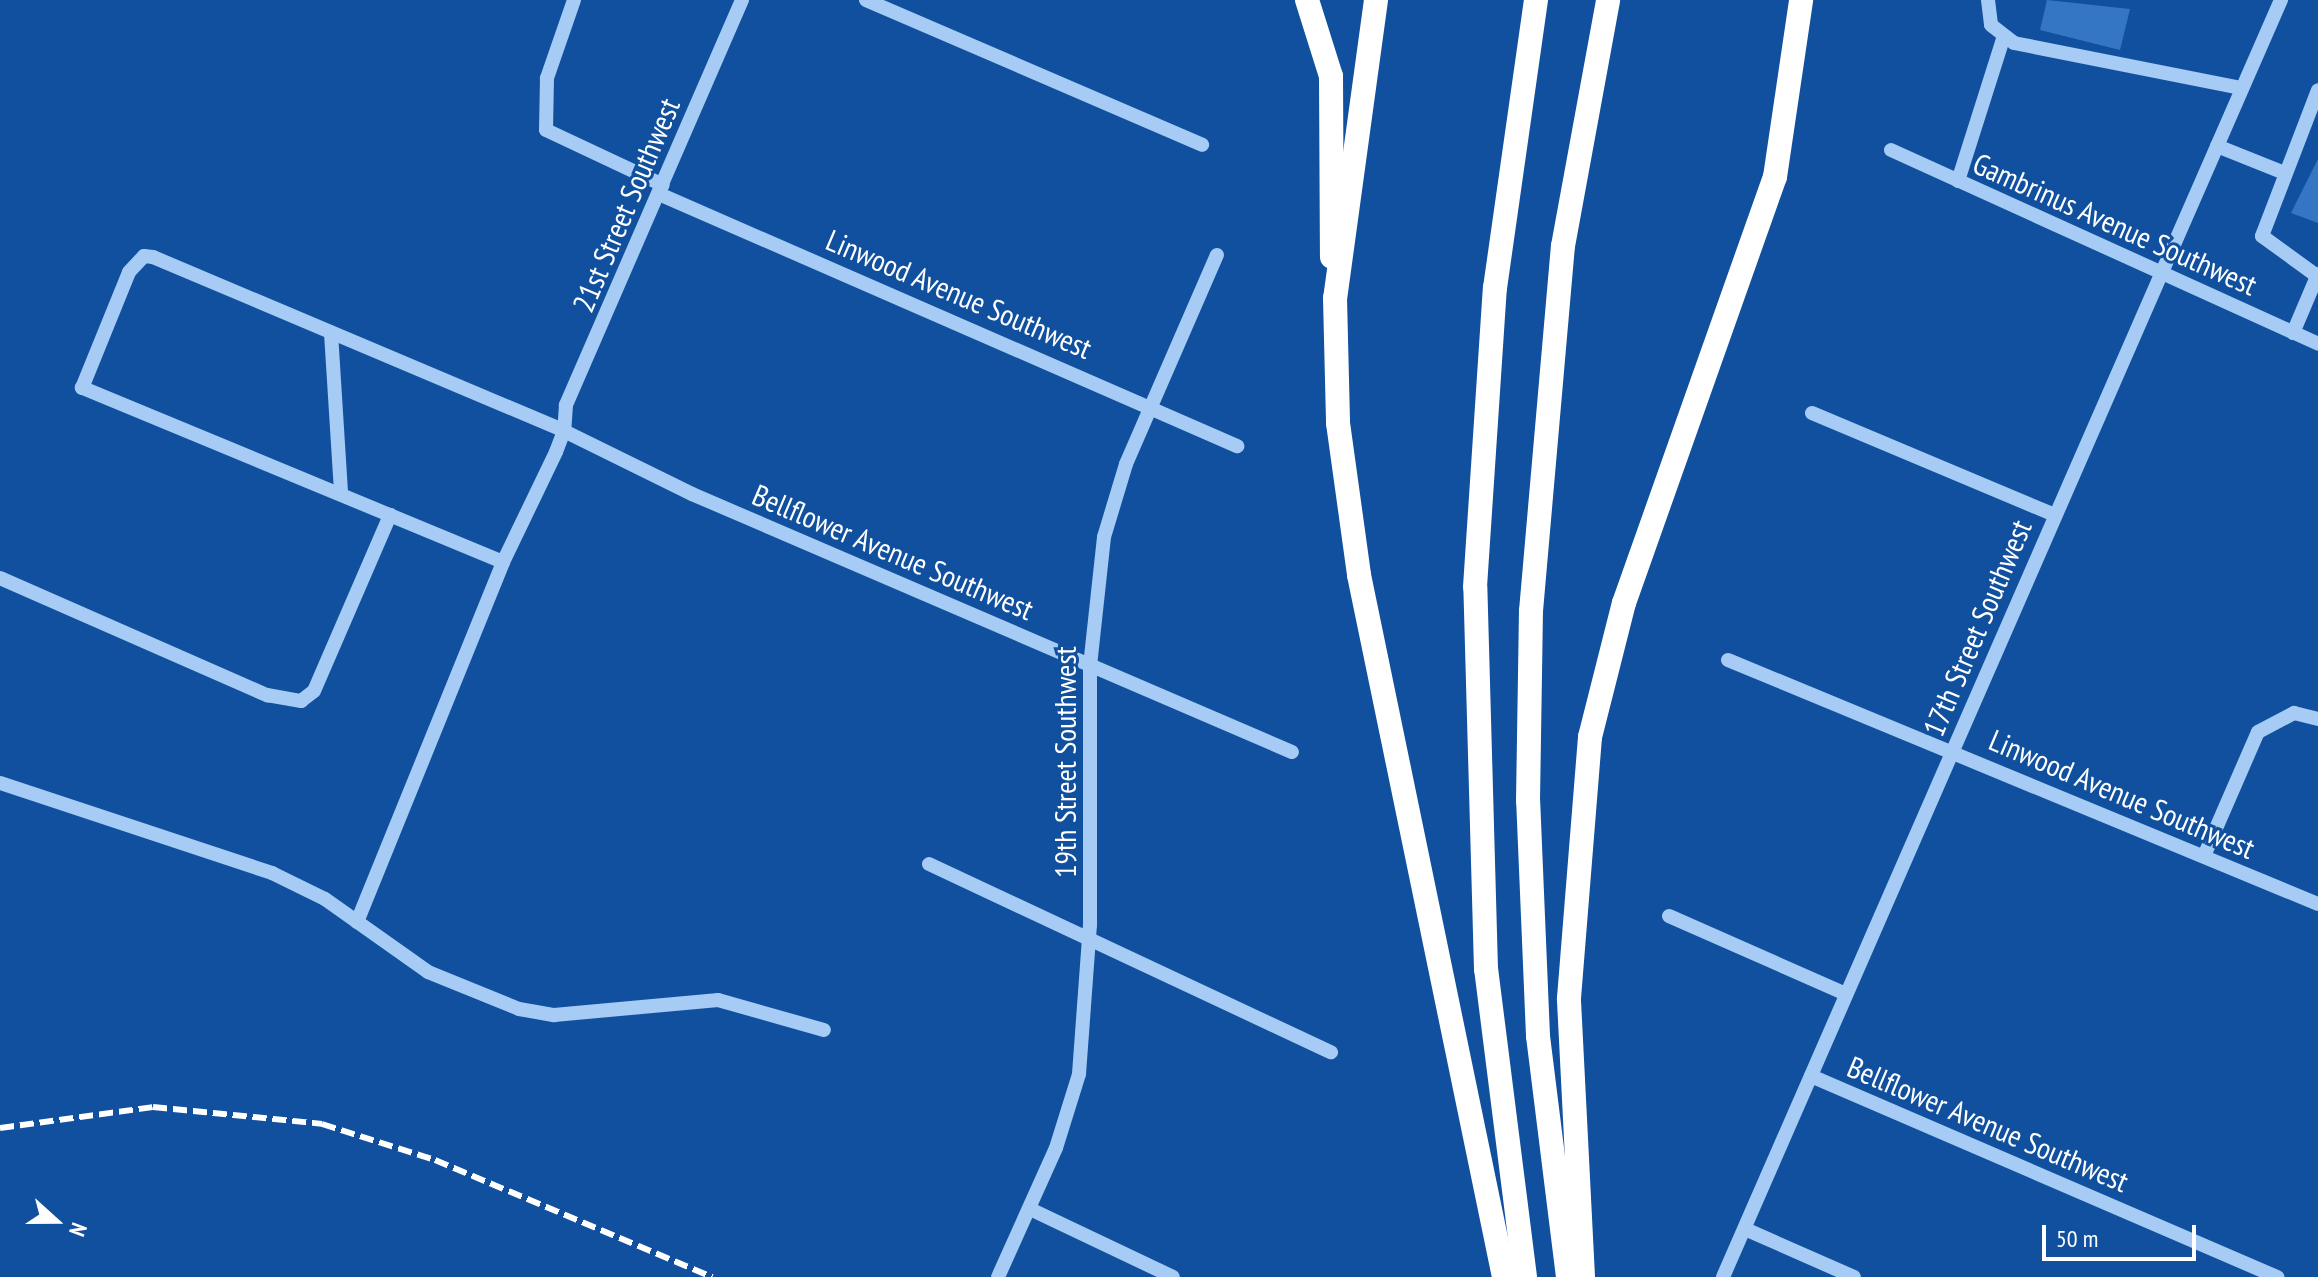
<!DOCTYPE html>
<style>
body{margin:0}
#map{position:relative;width:2318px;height:1277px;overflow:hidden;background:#10509e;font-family:"PT Sans Narrow",sans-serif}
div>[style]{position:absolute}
.building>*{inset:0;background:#3476c4}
.minor>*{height:14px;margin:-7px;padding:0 7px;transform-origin:7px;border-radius:7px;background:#a6cbf5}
.highway>*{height:24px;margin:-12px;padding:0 12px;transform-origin:12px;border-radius:12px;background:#fff}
.rail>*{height:6px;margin-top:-3px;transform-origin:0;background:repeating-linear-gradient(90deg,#fff 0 14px,transparent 0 20px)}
span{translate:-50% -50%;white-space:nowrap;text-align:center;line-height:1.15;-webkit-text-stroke:6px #10509e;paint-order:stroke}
.street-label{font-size:30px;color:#fff}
.north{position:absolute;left:16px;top:1181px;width:80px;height:80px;-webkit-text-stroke:6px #10509e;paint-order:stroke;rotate:111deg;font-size:22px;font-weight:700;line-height:32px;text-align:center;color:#fff}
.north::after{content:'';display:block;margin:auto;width:28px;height:36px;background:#fff;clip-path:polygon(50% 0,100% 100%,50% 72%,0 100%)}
.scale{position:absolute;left:2042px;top:1225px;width:154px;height:36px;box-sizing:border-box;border:4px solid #fff;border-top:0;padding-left:10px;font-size:24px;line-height:28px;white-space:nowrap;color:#fff;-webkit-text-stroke:6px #10509e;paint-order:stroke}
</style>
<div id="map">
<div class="building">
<i style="clip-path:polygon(2047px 0,2130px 9px,2120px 50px,2040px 30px)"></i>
<i style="clip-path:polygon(2318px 159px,2318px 223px,2291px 213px)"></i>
</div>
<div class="minor">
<i style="left:574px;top:0;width:83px;rotate:109.1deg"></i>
<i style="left:547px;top:78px;width:52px;rotate:91.1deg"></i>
<i style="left:546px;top:130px;width:129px;rotate:25.2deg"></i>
<i style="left:742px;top:0;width:442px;rotate:113.5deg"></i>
<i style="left:566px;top:405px;width:26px;rotate:94deg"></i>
<i style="left:564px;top:431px;width:22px;rotate:111deg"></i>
<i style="left:556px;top:452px;width:122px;rotate:115.7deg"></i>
<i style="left:503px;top:562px;width:456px;rotate:-157.5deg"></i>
<i style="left:82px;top:388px;width:125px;rotate:-67.9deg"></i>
<i style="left:129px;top:272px;width:22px;rotate:-47deg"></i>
<i style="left:144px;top:256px;width:9px;rotate:6deg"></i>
<i style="left:153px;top:257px;width:446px;rotate:22.9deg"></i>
<i style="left:564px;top:431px;width:143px;rotate:26.2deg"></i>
<i style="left:692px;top:494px;width:653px;rotate:23.27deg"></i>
<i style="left:866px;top:0;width:366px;rotate:23.3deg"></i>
<i style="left:1988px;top:0;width:25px;rotate:83deg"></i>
<i style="left:1991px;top:25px;width:29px;rotate:38deg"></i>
<i style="left:2014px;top:43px;width:232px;rotate:11.2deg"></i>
<i style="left:2217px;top:146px;width:70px;rotate:21.8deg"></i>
<i style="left:1891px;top:150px;width:469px;rotate:24.4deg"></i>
<i style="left:1958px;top:181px;width:149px;rotate:-72.4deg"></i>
<i style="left:659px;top:194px;width:631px;rotate:23.56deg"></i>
<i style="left:2317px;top:276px;width:68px;rotate:-144deg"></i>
<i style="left:2262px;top:236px;width:156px;rotate:-69deg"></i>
<i style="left:331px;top:333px;width:161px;rotate:86.4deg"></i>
<i style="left:2293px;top:333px;width:64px;rotate:-67deg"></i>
<i style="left:1812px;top:413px;width:264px;rotate:22.8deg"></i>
<i style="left:0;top:578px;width:292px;rotate:23.7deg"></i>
<i style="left:267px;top:695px;width:35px;rotate:10deg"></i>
<i style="left:301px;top:701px;width:16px;rotate:-38deg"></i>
<i style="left:314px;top:691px;width:192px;rotate:-66.6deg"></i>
<i style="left:1728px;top:660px;width:638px;rotate:22.47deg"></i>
<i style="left:0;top:783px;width:287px;rotate:18.3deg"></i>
<i style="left:272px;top:873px;width:59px;rotate:26.1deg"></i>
<i style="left:325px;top:899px;width:126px;rotate:35.3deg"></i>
<i style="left:428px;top:972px;width:98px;rotate:22.1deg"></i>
<i style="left:519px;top:1009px;width:36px;rotate:10deg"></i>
<i style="left:554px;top:1015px;width:165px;rotate:-5.2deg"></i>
<i style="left:718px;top:1000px;width:110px;rotate:15.8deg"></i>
<i style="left:2204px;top:856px;width:135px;rotate:-66.5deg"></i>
<i style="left:2258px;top:732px;width:41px;rotate:-27.8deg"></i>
<i style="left:2294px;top:713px;width:25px;rotate:14deg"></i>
<i style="left:929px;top:864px;width:444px;rotate:25.1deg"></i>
<i style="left:1669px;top:916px;width:193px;rotate:23.8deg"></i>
<i style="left:357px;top:922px;width:388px;rotate:-67.9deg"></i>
<i style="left:1811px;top:1076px;width:508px;rotate:23.33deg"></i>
<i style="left:1030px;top:1209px;width:158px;rotate:25.4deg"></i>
<i style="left:1745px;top:1229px;width:119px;rotate:23.8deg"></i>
<i style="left:998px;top:1277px;width:141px;rotate:-65.8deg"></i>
<i style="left:1056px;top:1148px;width:77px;rotate:-72.7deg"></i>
<i style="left:1079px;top:1074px;width:149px;rotate:-85.8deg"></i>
<i style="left:1090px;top:925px;width:259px;rotate:-90deg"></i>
<i style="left:1090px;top:666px;width:130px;rotate:-83.8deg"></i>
<i style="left:1104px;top:537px;width:76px;rotate:-73.2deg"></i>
<i style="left:1126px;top:464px;width:228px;rotate:-66.5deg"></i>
<i style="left:1723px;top:1277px;width:1394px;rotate:-66.4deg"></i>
</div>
<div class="highway">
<i style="left:1307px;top:0;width:80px;rotate:72.5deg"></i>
<i style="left:1331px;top:76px;width:181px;rotate:89.7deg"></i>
<i style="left:1376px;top:0;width:301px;rotate:97.8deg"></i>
<i style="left:1335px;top:298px;width:125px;rotate:88.6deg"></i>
<i style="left:1338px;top:423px;width:153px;rotate:82.1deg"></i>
<i style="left:1359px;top:575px;width:717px;rotate:78.33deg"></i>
<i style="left:1525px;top:1277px;width:310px;rotate:-97.2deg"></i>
<i style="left:1486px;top:969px;width:382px;rotate:-91.6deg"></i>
<i style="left:1475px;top:587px;width:300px;rotate:-86.2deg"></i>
<i style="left:1495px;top:288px;width:291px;rotate:-81.9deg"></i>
<i style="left:1568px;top:1277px;width:243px;rotate:-97.1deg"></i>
<i style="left:1538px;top:1036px;width:235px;rotate:-92.4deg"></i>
<i style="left:1528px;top:801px;width:190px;rotate:-89.1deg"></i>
<i style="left:1531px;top:611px;width:366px;rotate:-85deg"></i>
<i style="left:1563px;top:246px;width:250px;rotate:-79.6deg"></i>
<i style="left:1583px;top:1277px;width:279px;rotate:-92.9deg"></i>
<i style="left:1569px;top:998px;width:262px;rotate:-85.4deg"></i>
<i style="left:1590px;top:737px;width:138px;rotate:-75.8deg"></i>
<i style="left:1624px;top:603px;width:452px;rotate:-70.5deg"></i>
<i style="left:1775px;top:177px;width:179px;rotate:-81.6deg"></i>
</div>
<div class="rail">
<i style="left:0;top:1128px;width:154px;rotate:-7.8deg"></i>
<i style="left:153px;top:1107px;width:170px;rotate:5.7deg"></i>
<i style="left:322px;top:1124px;width:119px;rotate:17.7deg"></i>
<i style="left:435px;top:1160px;width:301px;rotate:22.9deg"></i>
</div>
<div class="street-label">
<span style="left:626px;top:205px;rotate:-67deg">21st Street Southwest</span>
<span style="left:2115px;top:224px;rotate:24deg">Gambrinus Avenue Southwest</span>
<span style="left:959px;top:294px;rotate:23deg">Linwood Avenue Southwest</span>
<span style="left:893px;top:552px;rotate:23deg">Bellflower Avenue Southwest</span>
<span style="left:1977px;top:628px;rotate:-67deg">17th Street Southwest</span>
<span style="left:1065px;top:762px;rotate:-90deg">19th Street Southwest</span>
<span style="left:2122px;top:794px;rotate:23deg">Linwood Avenue Southwest</span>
<span style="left:1988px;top:1124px;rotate:23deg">Bellflower Avenue Southwest</span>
</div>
<div class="north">N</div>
<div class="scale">50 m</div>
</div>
